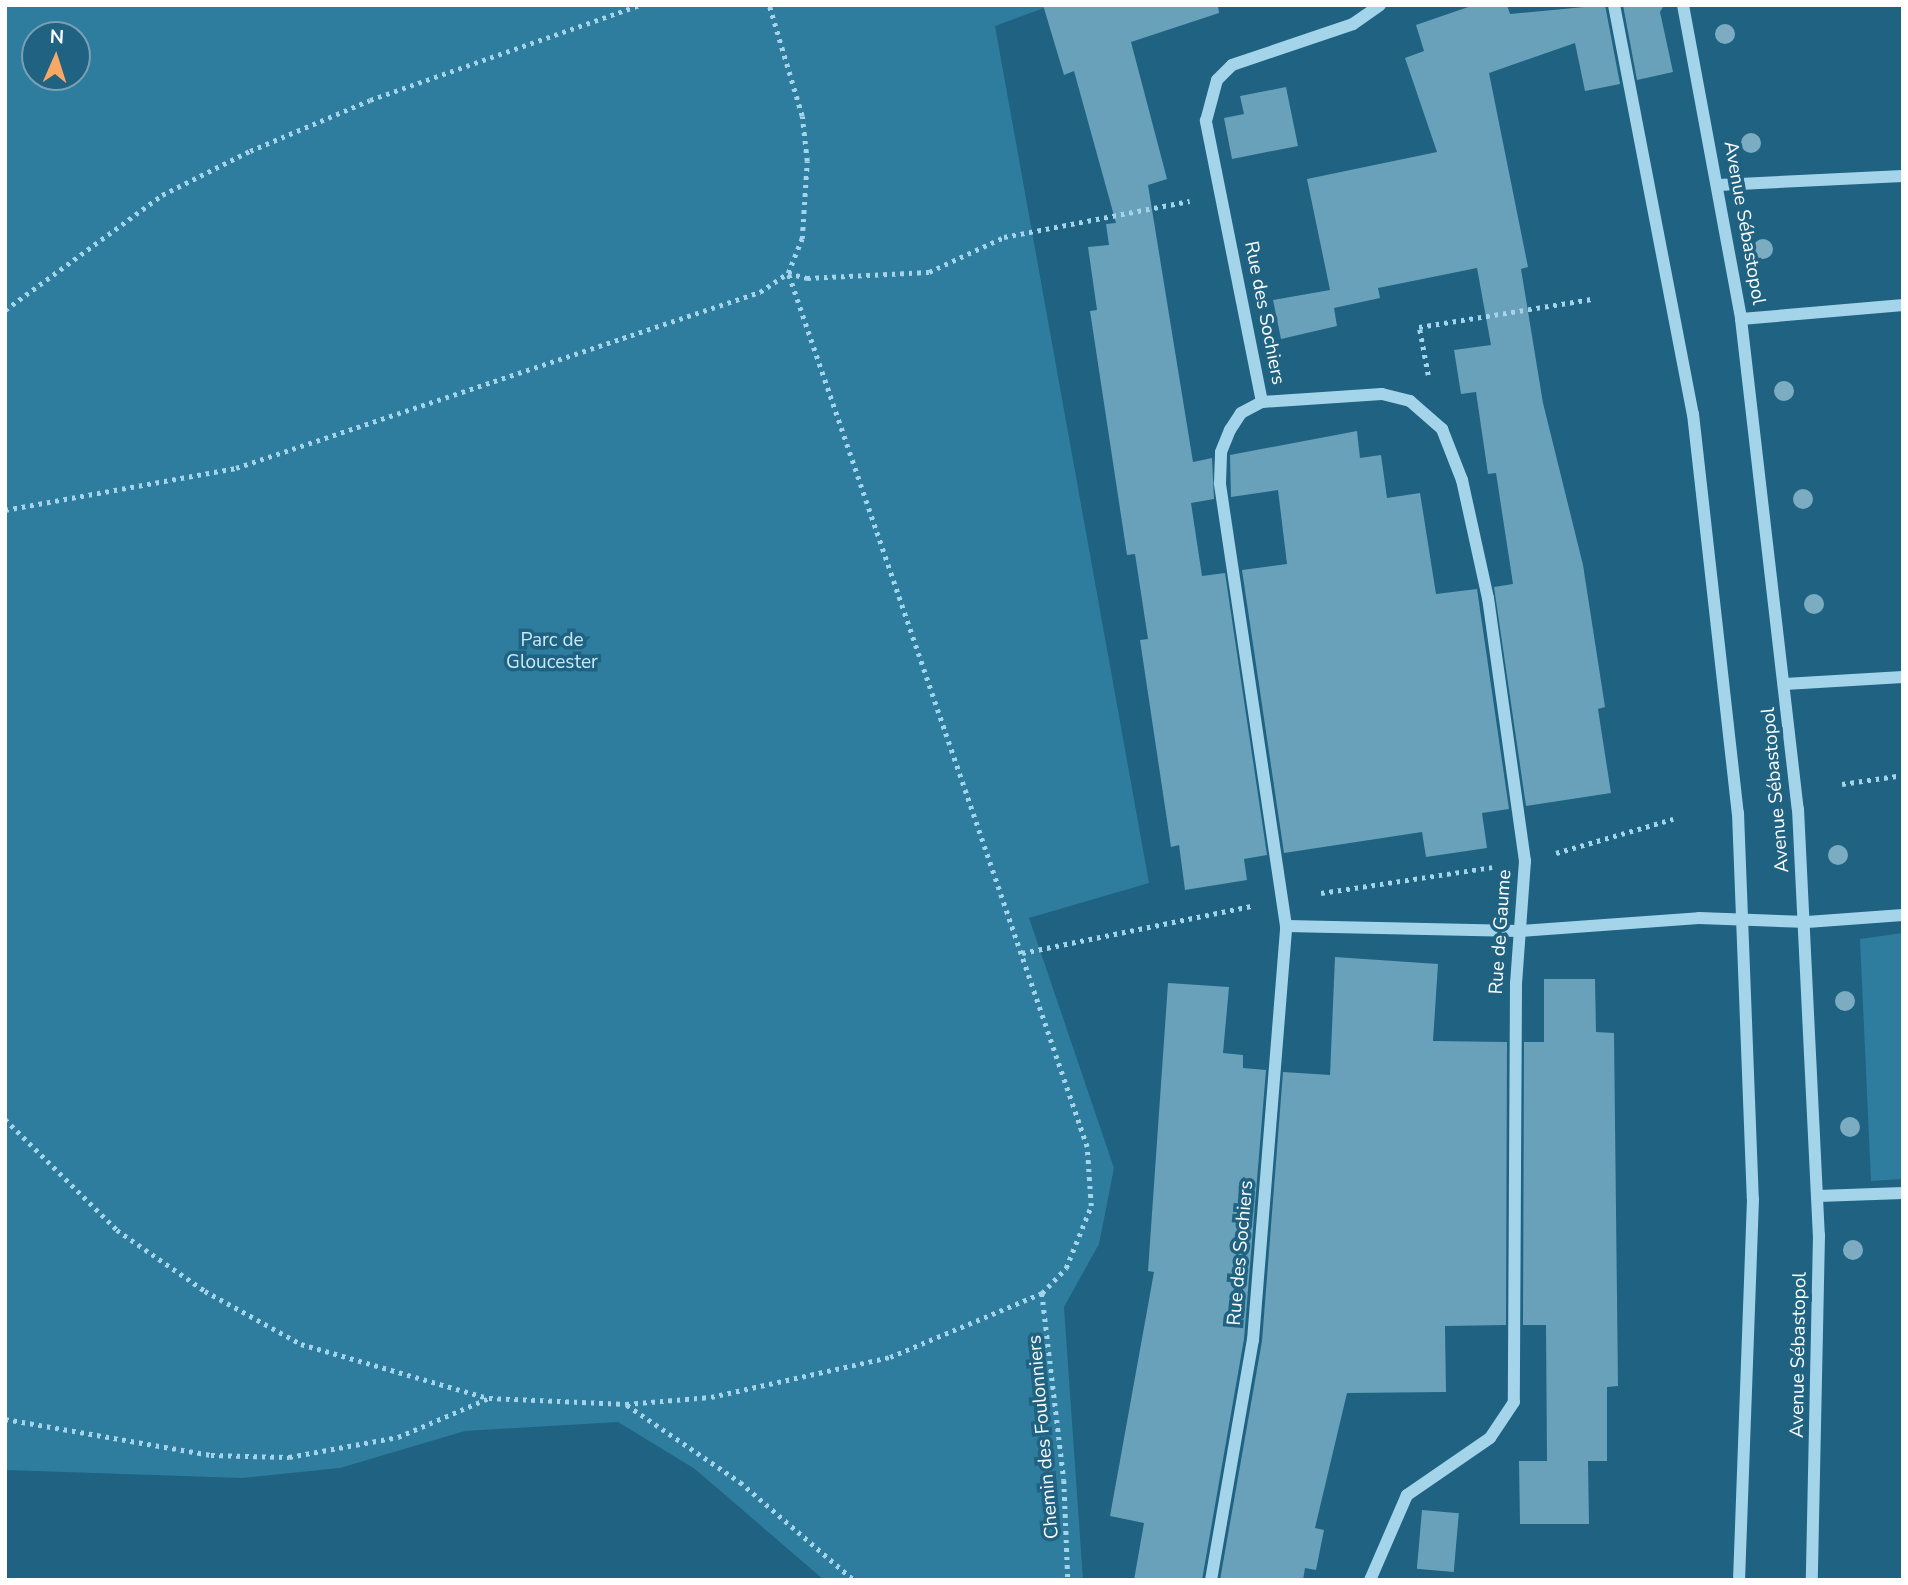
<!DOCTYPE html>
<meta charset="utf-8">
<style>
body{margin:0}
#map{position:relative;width:1908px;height:1585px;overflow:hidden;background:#1f6281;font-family:"Nunito Sans",sans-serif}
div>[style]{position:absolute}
.green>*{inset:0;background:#2e7d9e}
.building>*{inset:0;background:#69a1ba;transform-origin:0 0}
.path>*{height:4.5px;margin-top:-2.25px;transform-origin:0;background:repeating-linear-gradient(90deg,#a4d4e9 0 3.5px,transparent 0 8.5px)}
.minor>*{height:12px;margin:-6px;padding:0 6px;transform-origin:6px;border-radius:6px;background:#a4d4e9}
.trees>*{width:20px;height:20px;margin:-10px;border-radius:50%;background:#7cacc2}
span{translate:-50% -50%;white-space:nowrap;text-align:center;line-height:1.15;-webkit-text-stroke:7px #1f6281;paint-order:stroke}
.street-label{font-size:19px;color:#fff}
.park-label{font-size:19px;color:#c8e9f7}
.frame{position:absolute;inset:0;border:7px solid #fff;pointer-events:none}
.north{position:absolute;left:21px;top:21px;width:70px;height:70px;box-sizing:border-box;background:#1f6281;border:2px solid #79a1b3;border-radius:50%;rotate:3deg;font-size:19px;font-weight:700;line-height:28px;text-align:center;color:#fff}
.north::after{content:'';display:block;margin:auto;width:24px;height:32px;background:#f7a864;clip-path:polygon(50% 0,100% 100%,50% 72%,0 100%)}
</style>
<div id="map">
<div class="green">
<i style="clip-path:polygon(evenodd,5px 5px,1052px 5px,995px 26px,1149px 883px,1029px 918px,1114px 1168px,1099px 1244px,1064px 1307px,1083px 1580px,824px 1580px,695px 1469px,618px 1422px,465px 1431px,340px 1468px,242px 1478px,5px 1470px,5px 5px,35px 35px,77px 35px,77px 77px,35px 77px,35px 35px)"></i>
<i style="clip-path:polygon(1903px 933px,1903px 1179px,1871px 1181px,1860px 939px)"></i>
</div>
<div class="building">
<i style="clip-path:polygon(1043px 5px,1218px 5px,1219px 13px,1131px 42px,1167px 179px,1148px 185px,1193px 462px,1212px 458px,1214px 499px,1191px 503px,1202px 576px,1225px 573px,1267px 855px,1244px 859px,1247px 880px,1185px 890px,1179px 845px,1171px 847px,1140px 640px,1148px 639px,1135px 554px,1127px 555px,1090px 311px,1097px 310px,1088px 247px,1109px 245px,1106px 224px,1116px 223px,1074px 71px,1064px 75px)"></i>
<i style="clip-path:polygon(1474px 5px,1507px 5px,1510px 14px,1605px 5px,1620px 84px,1585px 91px,1575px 43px,1489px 73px,1528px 267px,1521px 269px,1543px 403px,1583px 565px,1605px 707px,1598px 709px,1611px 793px,1526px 806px,1494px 587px,1513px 584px,1496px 473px,1488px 474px,1476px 392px,1461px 394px,1454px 350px,1491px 345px,1477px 268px,1378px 288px,1380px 298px,1334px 308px,1337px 326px,1281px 339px,1273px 300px,1330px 290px,1307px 179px,1437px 152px,1405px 58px,1424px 51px,1416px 25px)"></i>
<i style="clip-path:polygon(1623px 5px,1664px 5px,1660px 12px,1673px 72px,1637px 80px)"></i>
<i style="clip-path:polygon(1286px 87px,1298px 146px,1232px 159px,1224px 118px,1244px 114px,1240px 96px)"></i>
<i style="clip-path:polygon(1357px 431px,1360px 458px,1381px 455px,1387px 498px,1420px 493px,1436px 594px,1477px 589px,1509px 809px,1482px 813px,1487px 848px,1426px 857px,1422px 832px,1284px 853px,1242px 570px,1287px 564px,1278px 490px,1231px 497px,1230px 455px)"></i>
<i style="clip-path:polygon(1335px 957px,1438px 964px,1433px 1041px,1507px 1042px,1506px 1325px,1445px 1326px,1446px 1392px,1347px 1393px,1315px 1528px,1324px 1530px,1316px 1570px,1305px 1568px,1303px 1580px,1220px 1580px,1262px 1341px,1283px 1072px,1330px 1075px)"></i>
<i style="clip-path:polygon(1544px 979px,1595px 979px,1596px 1032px,1614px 1033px,1618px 1386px,1607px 1387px,1607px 1461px,1588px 1461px,1589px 1524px,1520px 1524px,1519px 1461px,1547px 1461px,1546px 1325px,1523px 1325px,1524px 1042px,1544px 1042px)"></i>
<i style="clip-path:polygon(1168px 983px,1229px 987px,1223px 1053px,1243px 1055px,1243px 1068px,1266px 1070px,1244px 1339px,1202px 1580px,1134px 1580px,1144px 1523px,1110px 1516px,1154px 1272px,1148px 1271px)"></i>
<i style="left:1422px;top:1510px;width:37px;height:59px;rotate:5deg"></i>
</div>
<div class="path">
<i style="left:5px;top:310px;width:195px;rotate:-36.2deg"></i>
<i style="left:162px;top:195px;width:98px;rotate:-26.6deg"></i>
<i style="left:250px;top:151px;width:130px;rotate:-23deg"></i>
<i style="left:370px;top:100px;width:286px;rotate:-19.4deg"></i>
<i style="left:1428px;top:375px;width:49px;rotate:-100.6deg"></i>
<i style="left:1419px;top:327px;width:175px;rotate:-9.2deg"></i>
<i style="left:5px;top:510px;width:235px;rotate:-10.3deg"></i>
<i style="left:236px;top:468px;width:553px;rotate:-18.57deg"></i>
<i style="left:760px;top:292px;width:34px;rotate:-34deg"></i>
<i style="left:788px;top:273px;width:20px;rotate:15deg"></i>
<i style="left:807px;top:278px;width:122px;rotate:-2.8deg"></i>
<i style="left:929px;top:272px;width:83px;rotate:-25deg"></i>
<i style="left:1004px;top:237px;width:189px;rotate:-11deg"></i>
<i style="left:1842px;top:784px;width:62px;rotate:-8.4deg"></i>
<i style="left:1556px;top:853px;width:122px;rotate:-16.2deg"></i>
<i style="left:1321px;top:893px;width:173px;rotate:-8.6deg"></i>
<i style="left:1022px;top:953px;width:234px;rotate:-11.6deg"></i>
<i style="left:5px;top:1119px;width:158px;rotate:44.7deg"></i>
<i style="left:117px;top:1230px;width:107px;rotate:34.7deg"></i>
<i style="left:205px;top:1291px;width:110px;rotate:28.9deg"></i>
<i style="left:301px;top:1344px;width:195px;rotate:16.1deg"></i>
<i style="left:1042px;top:1293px;width:188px;rotate:83.3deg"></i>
<i style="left:1064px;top:1480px;width:100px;rotate:87.7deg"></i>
<i style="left:627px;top:1405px;width:137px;rotate:34.3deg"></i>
<i style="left:740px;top:1482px;width:150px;rotate:40.7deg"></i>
<i style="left:5px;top:1419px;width:209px;rotate:9.9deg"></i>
<i style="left:211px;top:1455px;width:78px;rotate:1.5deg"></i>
<i style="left:289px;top:1457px;width:111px;rotate:-10.4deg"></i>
<i style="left:398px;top:1437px;width:99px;rotate:-23.2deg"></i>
<i style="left:489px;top:1398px;width:137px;rotate:2.5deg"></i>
<i style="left:626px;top:1404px;width:85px;rotate:-4.7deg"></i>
<i style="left:711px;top:1397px;width:183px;rotate:-12.6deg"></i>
<i style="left:890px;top:1357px;width:165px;rotate:-22.8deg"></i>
<i style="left:1042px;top:1293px;width:35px;rotate:-46deg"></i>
<i style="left:1066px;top:1268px;width:67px;rotate:-68deg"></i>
<i style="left:1091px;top:1206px;width:59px;rotate:-93.9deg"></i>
<i style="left:1087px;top:1147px;width:924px;rotate:-108.89deg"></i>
<i style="left:788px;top:273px;width:37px;rotate:-68deg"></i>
<i style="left:802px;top:239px;width:78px;rotate:-86.3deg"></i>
<i style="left:807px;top:161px;width:45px;rotate:-96.3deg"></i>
<i style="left:802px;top:116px;width:116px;rotate:-106.6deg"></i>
</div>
<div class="minor">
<i style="left:1614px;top:5px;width:417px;rotate:79.1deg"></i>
<i style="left:1693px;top:414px;width:402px;rotate:83.6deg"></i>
<i style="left:1738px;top:813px;width:386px;rotate:87.8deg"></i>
<i style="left:1753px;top:1199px;width:381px;rotate:92.1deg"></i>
<i style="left:1683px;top:5px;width:319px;rotate:79.5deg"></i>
<i style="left:1741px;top:319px;width:493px;rotate:83.4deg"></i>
<i style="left:1798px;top:809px;width:427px;rotate:87.2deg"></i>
<i style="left:1819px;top:1235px;width:345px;rotate:91.2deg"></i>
<i style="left:1719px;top:185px;width:184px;rotate:-2.8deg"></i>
<i style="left:1741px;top:319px;width:163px;rotate:-4.9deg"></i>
<i style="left:1262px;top:402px;width:120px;rotate:-3.8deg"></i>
<i style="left:1382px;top:394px;width:29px;rotate:14deg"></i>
<i style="left:1410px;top:401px;width:43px;rotate:41.2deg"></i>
<i style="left:1442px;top:429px;width:55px;rotate:68.6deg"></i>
<i style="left:1462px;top:480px;width:121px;rotate:77.6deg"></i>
<i style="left:1488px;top:598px;width:266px;rotate:82deg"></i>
<i style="left:1525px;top:861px;width:122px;rotate:94.2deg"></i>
<i style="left:1516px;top:983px;width:419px;rotate:90.3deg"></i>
<i style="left:1514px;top:1402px;width:43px;rotate:123.7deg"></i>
<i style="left:1490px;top:1438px;width:101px;rotate:145.5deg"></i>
<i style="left:1407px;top:1495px;width:93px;rotate:113.5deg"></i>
<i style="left:1785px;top:684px;width:118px;rotate:-3.4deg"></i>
<i style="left:1286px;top:926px;width:233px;rotate:1.2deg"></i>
<i style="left:1519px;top:931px;width:180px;rotate:-4.1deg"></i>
<i style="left:1699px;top:918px;width:108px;rotate:2.1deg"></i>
<i style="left:1807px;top:922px;width:96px;rotate:-4.2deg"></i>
<i style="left:1818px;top:1196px;width:85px;rotate:-2deg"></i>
<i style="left:1211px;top:1580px;width:244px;rotate:-80.1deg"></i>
<i style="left:1253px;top:1340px;width:415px;rotate:-85.4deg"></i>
<i style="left:1286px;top:926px;width:448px;rotate:-98.5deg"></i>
<i style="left:1220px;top:483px;width:31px;rotate:-88deg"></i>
<i style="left:1221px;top:452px;width:24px;rotate:-68deg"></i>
<i style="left:1230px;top:430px;width:20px;rotate:-57deg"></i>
<i style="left:1241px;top:413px;width:24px;rotate:-28deg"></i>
<i style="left:1262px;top:402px;width:287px;rotate:-101.3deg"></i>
<i style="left:1206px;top:121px;width:42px;rotate:-75deg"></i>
<i style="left:1217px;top:80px;width:21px;rotate:-45deg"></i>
<i style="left:1232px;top:65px;width:128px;rotate:-18.7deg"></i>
<i style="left:1353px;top:24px;width:33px;rotate:-35deg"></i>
</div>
<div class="trees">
<i style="left:1725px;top:34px"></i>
<i style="left:1751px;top:143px"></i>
<i style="left:1763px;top:249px"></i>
<i style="left:1784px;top:391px"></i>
<i style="left:1803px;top:499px"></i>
<i style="left:1814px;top:604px"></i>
<i style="left:1838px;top:855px"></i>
<i style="left:1845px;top:1001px"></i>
<i style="left:1850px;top:1127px"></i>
<i style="left:1853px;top:1250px"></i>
</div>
<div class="street-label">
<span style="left:1744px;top:223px;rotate:80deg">Avenue Sébastopol</span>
<span style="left:1264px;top:313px;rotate:79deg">Rue des Sochiers</span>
<span style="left:1776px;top:790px;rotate:-95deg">Avenue Sébastopol</span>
<span style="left:1501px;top:932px;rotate:-86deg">Rue de Gaume</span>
<span style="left:1241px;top:1253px;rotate:-85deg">Rue des Sochiers</span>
<span style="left:1799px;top:1355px;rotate:-89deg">Avenue Sébastopol</span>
<span style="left:1044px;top:1437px;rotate:-95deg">Chemin des Foulonniers</span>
</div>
<div class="park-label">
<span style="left:552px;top:652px">Parc de<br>Gloucester</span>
</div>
<div class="frame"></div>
<div class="north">N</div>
</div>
